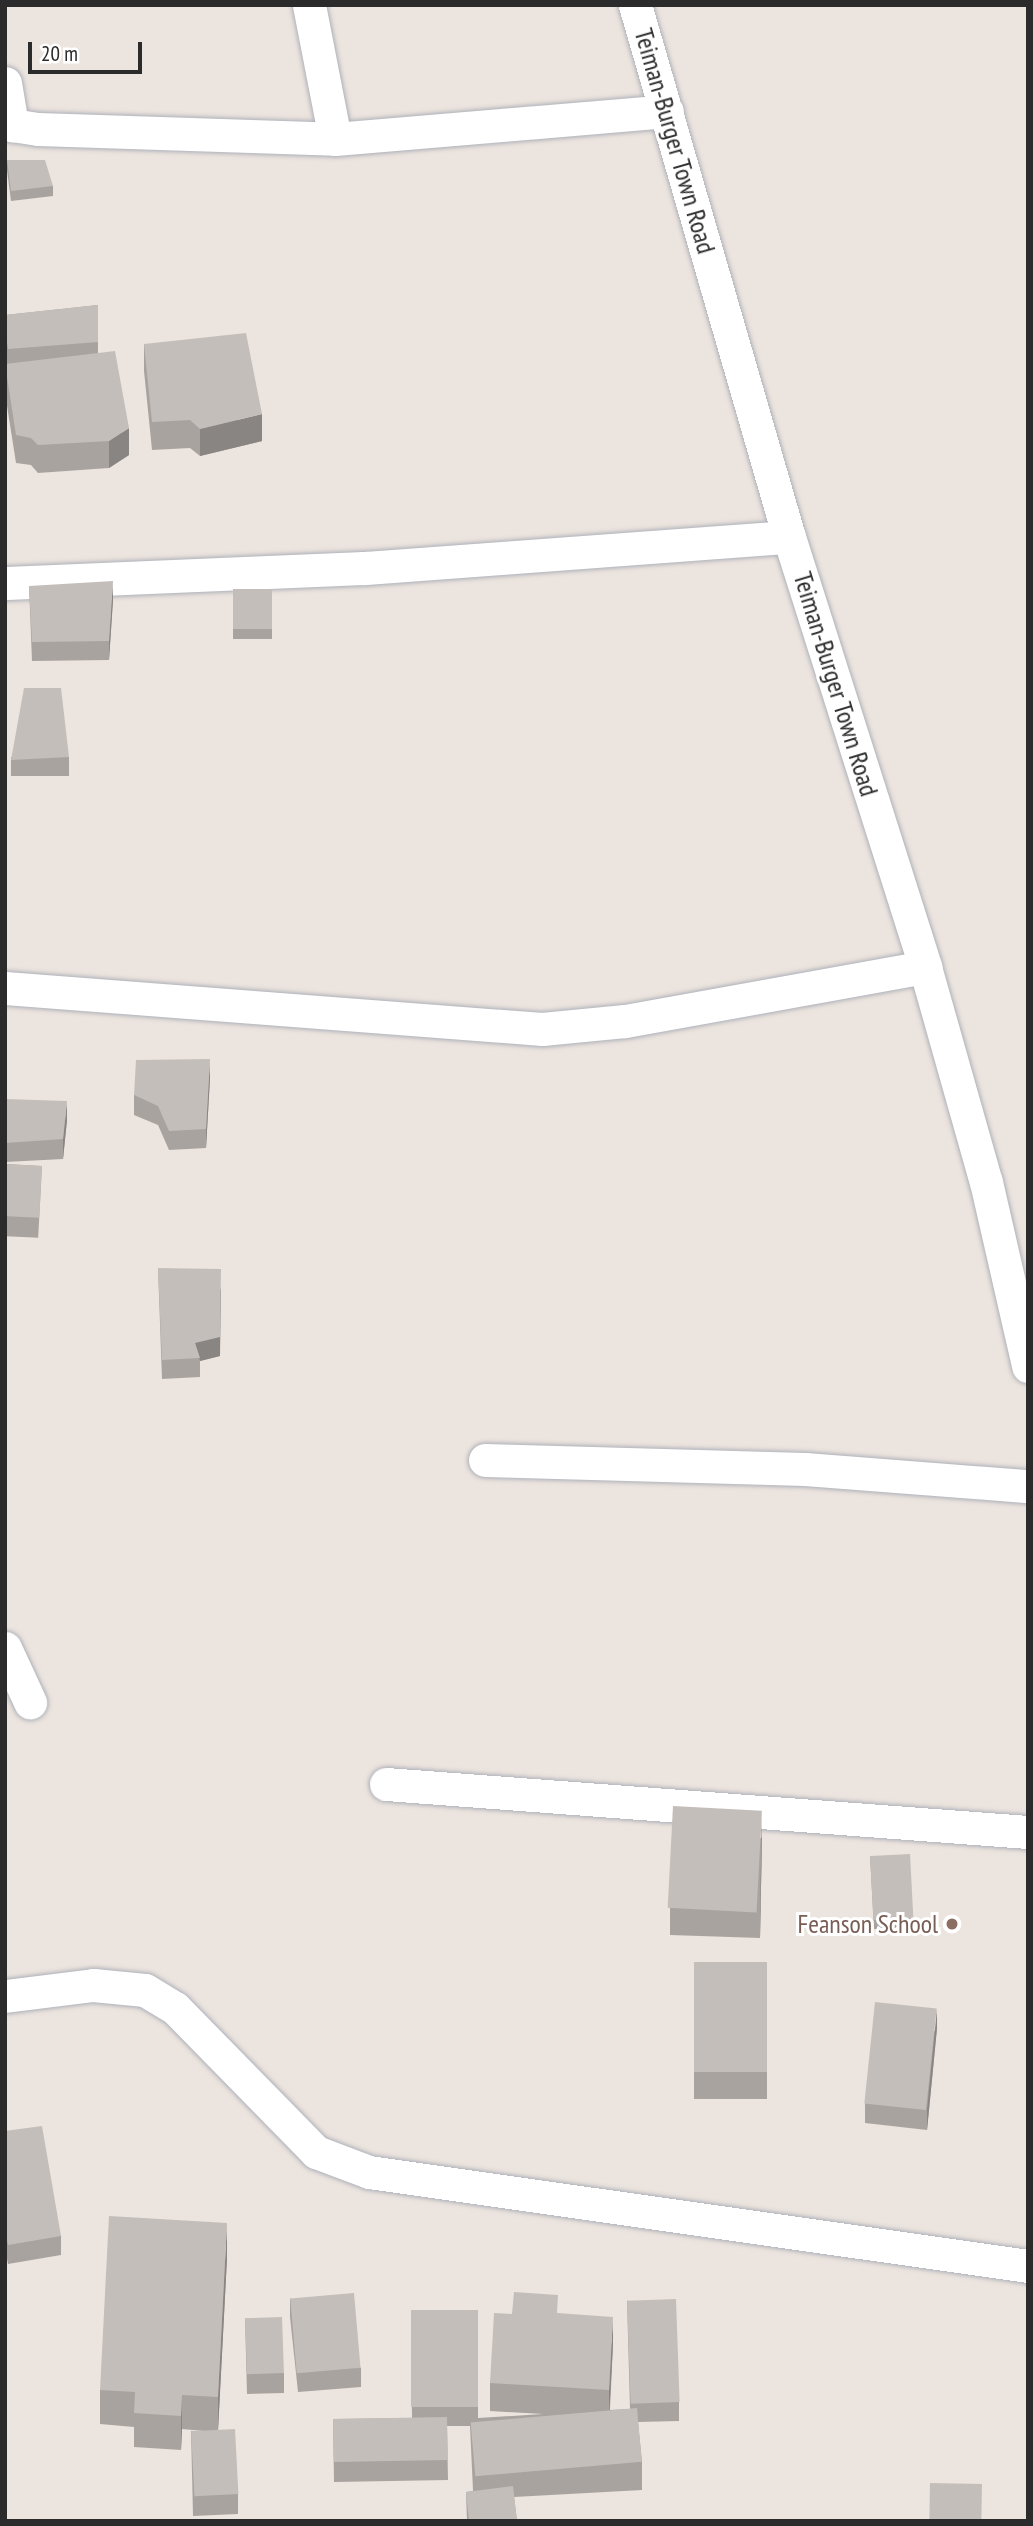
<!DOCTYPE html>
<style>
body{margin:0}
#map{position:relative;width:1033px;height:2526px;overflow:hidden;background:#ece4de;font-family:"PT Sans Narrow",sans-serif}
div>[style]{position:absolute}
.roads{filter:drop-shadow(0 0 2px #aeb1ba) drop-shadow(0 0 2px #aeb1ba)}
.minor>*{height:33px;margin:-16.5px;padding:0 16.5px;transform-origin:16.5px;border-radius:16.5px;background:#fff}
.wall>*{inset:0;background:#a9a3a0;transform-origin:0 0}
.shaded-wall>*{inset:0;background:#898582}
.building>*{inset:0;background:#c4beba;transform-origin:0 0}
.dots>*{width:19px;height:19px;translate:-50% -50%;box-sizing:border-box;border:4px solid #fff;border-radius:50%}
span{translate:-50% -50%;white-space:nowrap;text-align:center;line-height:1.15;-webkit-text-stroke:6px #fff;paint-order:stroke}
.street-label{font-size:26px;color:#2b2b2b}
.education-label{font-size:26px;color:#785e54}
.right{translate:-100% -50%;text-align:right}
.frame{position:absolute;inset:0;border:7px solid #2b2b2b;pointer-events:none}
.scale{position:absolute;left:28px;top:42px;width:114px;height:32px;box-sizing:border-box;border:4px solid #2b2b2b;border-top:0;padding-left:9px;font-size:21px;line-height:24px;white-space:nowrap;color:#2b2b2b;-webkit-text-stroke:5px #fff;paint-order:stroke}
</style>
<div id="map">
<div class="roads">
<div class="minor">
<i style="left:309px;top:5px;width:136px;rotate:79deg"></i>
<i style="left:635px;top:5px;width:554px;rotate:73.86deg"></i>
<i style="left:789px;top:537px;width:451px;rotate:72.4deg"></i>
<i style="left:925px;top:967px;width:223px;rotate:74.2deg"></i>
<i style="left:986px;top:1182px;width:189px;rotate:77.1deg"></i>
<i style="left:5px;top:83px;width:43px;rotate:80.5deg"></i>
<i style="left:12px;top:125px;width:26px;rotate:9deg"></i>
<i style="left:38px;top:129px;width:297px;rotate:1.9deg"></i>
<i style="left:335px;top:139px;width:333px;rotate:-4.8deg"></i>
<i style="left:5px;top:583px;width:360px;rotate:-2.4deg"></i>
<i style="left:365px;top:568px;width:425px;rotate:-4.2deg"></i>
<i style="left:5px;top:988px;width:539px;rotate:4.37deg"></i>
<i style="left:542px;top:1029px;width:83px;rotate:-5.5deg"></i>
<i style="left:625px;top:1021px;width:305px;rotate:-10.2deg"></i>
<i style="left:485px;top:1460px;width:320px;rotate:1.6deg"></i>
<i style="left:805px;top:1469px;width:224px;rotate:4.4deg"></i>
<i style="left:5px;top:1648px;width:60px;rotate:65.2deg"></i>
<i style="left:386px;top:1784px;width:644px;rotate:4.28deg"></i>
<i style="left:5px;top:1996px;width:89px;rotate:-7.1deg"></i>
<i style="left:93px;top:1985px;width:52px;rotate:5.5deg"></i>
<i style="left:145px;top:1990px;width:35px;rotate:31deg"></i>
<i style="left:175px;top:2008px;width:202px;rotate:45.6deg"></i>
<i style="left:316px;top:2152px;width:57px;rotate:20.7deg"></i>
<i style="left:369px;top:2172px;width:666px;rotate:8.12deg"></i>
</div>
</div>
<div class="wall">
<i style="clip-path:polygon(7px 160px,53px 186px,53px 196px,11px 201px,7px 170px)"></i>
<i style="clip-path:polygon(98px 305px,98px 353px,129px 455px,109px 468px,38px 473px,31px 465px,16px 463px,5px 393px,5px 364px,7px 363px,5px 348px,5px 315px)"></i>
<i style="clip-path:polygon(144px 344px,262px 441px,200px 456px,190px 448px,152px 450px,144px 371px)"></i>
<i style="clip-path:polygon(5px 421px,7px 430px,7px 457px,5px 458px)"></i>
<i style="clip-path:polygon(29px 586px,113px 600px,109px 660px,32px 661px)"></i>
<i style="left:272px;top:589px;width:50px;height:39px;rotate:90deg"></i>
<i style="left:69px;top:757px;width:19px;height:58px;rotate:90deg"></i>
<i style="clip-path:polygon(210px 1078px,206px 1148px,169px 1150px,158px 1125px,134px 1115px,134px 1095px)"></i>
<i style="clip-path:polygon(5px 1099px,67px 1120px,63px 1159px,5px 1162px)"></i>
<i style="left:5px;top:1164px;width:37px;height:72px;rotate:3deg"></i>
<i style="clip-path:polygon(158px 1268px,220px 1356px,200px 1361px,200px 1377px,162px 1379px)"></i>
<i style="clip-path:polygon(762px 1837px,760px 1938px,670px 1935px,670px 1908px)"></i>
<i style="clip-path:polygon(870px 1856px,913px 1918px,913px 1928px,874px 1929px)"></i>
<i style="left:694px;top:1962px;width:73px;height:137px"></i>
<i style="clip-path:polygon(937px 2028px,927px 2130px,865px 2123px,865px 2104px)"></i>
<i style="clip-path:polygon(5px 2131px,61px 2236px,61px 2255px,8px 2264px,5px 2248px)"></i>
<i style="clip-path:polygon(227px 2258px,218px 2430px,238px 2494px,238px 2514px,193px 2516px,191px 2431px,204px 2431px,182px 2429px,181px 2450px,134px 2447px,134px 2427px,100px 2424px,100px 2390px)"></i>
<i style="clip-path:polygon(290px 2298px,361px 2368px,361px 2387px,298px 2392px,290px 2317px)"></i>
<i style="clip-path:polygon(627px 2300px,679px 2402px,679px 2421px,638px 2422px,642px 2462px,642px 2490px,514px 2497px,517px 2521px,467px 2521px,466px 2492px,473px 2491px,470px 2426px,447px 2426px,448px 2480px,334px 2482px,333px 2419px,412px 2418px,411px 2311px,478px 2310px,478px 2418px,543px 2414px,490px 2411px,490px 2383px,512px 2314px,558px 2313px,613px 2344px,610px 2410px,630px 2409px)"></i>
<i style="clip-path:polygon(245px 2318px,284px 2373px,284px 2393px,247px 2394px)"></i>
</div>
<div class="shaded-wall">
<i style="clip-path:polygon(262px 414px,262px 441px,200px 456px,200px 429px)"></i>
<i style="clip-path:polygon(129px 428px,129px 455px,109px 468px,109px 441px)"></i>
<i style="clip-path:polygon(113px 581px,113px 600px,109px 660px,109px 641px)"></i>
<i style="clip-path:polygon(210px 1059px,210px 1078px,206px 1148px,206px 1129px)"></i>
<i style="clip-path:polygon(67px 1101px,67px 1120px,63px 1159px,63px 1139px)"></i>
<i style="clip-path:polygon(221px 1288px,220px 1356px,200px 1361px,195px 1343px)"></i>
<i style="clip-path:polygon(762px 1810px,762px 1837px,760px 1938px,760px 1911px)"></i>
<i style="clip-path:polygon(937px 2009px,937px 2028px,927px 2130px,927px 2110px)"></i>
<i style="clip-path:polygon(227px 2223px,227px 2258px,218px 2431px,218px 2397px)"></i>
<i style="clip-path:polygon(613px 2317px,613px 2344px,609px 2418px,609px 2390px)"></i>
<i style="clip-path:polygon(182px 2395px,182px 2429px,181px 2450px,181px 2416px)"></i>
</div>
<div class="building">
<i style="clip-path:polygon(7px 160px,45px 160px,53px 186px,11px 191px)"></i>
<i style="clip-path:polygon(98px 305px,98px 342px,8px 349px,5px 329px,5px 315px)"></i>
<i style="clip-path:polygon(246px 333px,262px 414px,200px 429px,190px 420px,152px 422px,144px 344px)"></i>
<i style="clip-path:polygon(115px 351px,129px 428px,109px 441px,38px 445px,31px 438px,16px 435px,5px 364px)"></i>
<i style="clip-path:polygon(113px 581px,109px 641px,32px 642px,29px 586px)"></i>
<i style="left:272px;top:589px;width:40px;height:39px;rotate:90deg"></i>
<i style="clip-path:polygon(24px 688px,61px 688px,69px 757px,11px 760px)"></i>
<i style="clip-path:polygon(210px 1059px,206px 1129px,169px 1131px,158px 1106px,134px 1095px,136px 1060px)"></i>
<i style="clip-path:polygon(5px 1099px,67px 1101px,63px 1139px,5px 1143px)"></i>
<i style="left:5px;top:1164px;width:37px;height:52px;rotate:3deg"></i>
<i style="clip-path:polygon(158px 1268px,221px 1269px,220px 1337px,195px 1343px,200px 1358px,162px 1360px)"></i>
<i style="left:673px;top:1806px;width:89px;height:102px;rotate:3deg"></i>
<i style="left:910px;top:1854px;width:64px;height:40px;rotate:87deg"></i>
<i style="left:694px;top:1962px;width:73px;height:110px"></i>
<i style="left:875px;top:2002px;width:62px;height:102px;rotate:6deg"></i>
<i style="clip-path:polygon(42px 2126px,61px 2236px,8px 2245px,5px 2229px,5px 2131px)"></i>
<i style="clip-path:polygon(109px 2216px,227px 2223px,218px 2397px,182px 2395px,181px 2416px,134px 2413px,135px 2392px,100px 2390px)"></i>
<i style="clip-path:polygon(514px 2292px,558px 2295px,557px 2313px,613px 2317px,609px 2390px,490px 2383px,494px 2313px,512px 2314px)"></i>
<i style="left:354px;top:2293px;width:75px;height:64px;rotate:85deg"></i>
<i style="left:676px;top:2299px;width:103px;height:49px;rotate:88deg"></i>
<i style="left:478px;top:2310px;width:97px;height:67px;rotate:90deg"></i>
<i style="left:282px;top:2317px;width:56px;height:37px;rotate:88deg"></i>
<i style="left:637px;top:2408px;width:54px;height:167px;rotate:85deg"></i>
<i style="left:447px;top:2417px;width:43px;height:114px;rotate:89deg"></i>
<i style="left:235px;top:2429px;width:65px;height:44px;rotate:87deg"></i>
<i style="left:930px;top:2483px;width:52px;height:38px;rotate:1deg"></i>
<i style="clip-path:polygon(513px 2486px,517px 2521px,469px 2521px,466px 2492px)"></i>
</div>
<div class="dots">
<i style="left:952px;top:1924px;background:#8d6e63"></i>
</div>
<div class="street-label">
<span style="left:675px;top:141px;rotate:74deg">Teiman-Burger Town Road</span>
<span style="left:836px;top:684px;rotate:73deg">Teiman-Burger Town Road</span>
</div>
<div class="education-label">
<span class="right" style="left:938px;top:1924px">Feanson School</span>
</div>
<div class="frame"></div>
<div class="scale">20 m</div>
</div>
